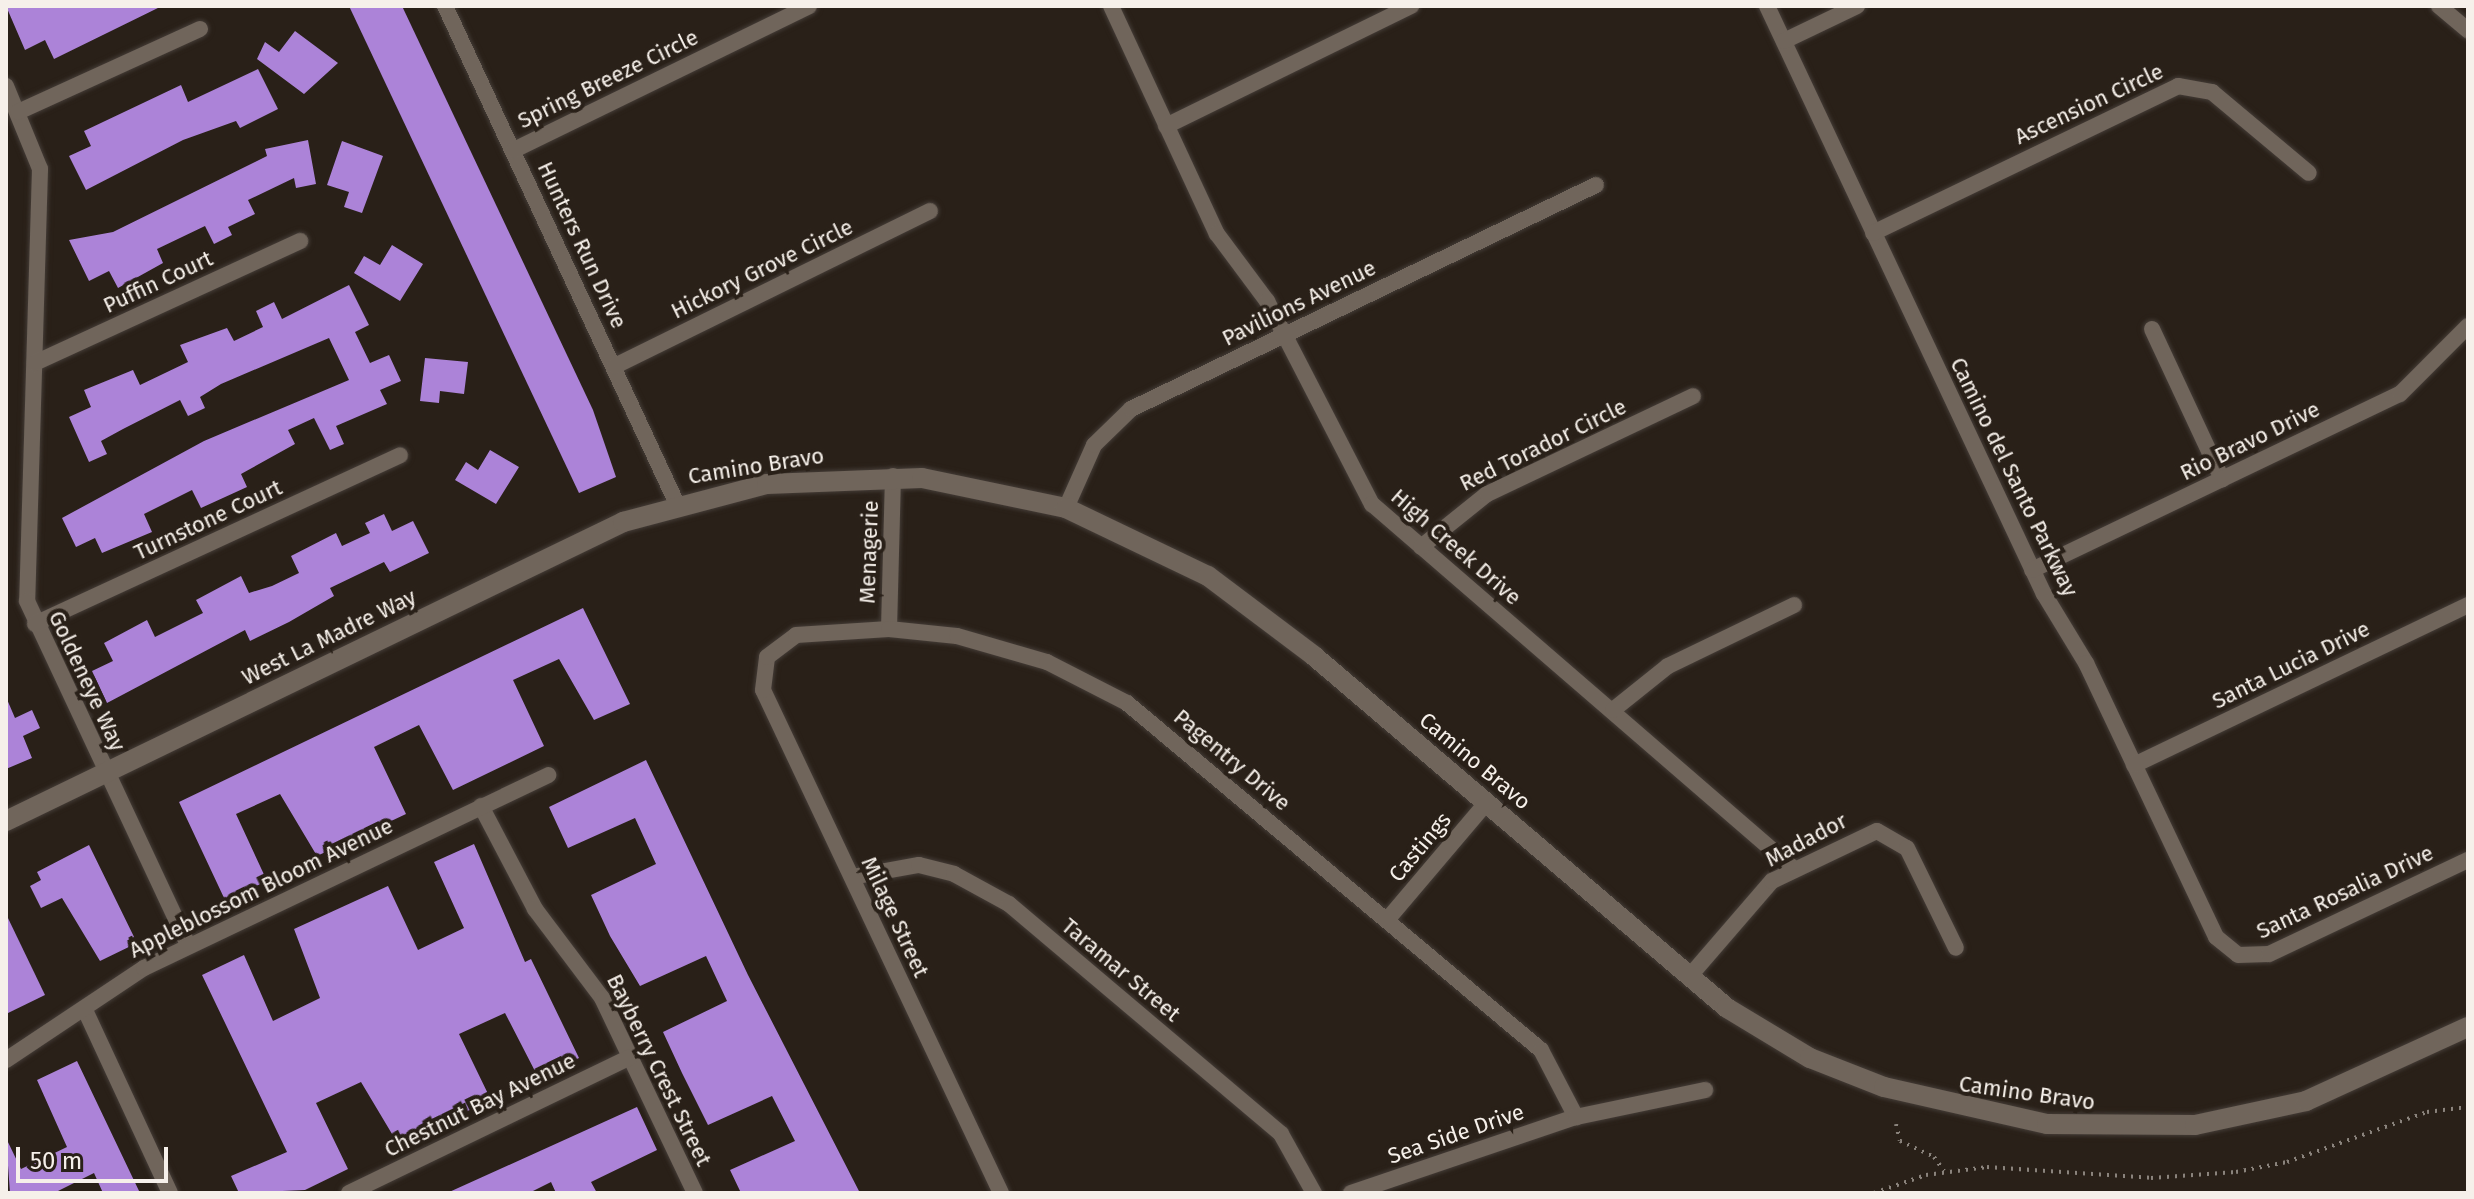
<!DOCTYPE html>
<style>
body{margin:0}
#map{position:relative;width:2474px;height:1199px;overflow:hidden;background:#292018;font-family:"Fira Sans",sans-serif}
div>[style]{position:absolute}
.building>*{inset:0;background:#ac83d8}
.path>*{height:4px;margin-top:-2px;transform-origin:0;background:repeating-linear-gradient(90deg,#8a837c 0 2px,transparent 0 8px)}
.roads{filter:drop-shadow(0 0 2px #443c37) drop-shadow(0 0 2px #443c37)}
.minor>*{height:16px;margin:-8px;padding:0 8px;transform-origin:8px;border-radius:8px;background:#70655b}
.tertiary>*{height:20px;margin:-10px;padding:0 10px;transform-origin:10px;border-radius:10px;background:#70655b}
span{translate:-50% -50%;white-space:nowrap;text-align:center;line-height:1.15;-webkit-text-stroke:8px #292018;paint-order:stroke}
.street-label{font-size:22px;color:#f6f0ea}
.frame{position:absolute;inset:0;border:8px solid #f6f0ea;pointer-events:none}
.scale{position:absolute;left:16px;top:1147px;width:152px;height:36px;box-sizing:border-box;border:4px solid #f6f0ea;border-top:0;padding-left:10px;font-size:24px;line-height:28px;white-space:nowrap;color:#f6f0ea;-webkit-text-stroke:6px #292018;paint-order:stroke}
</style>
<div id="map">
<div class="building">
<i style="clip-path:polygon(6px 6px,162px 6px,54px 59px,45px 40px,25px 50px)"></i>
<i style="clip-path:polygon(349px 6px,402px 6px,593px 410px,616px 477px,579px 493px)"></i>
<i style="clip-path:polygon(295px 31px,338px 63px,304px 94px,257px 59px,265px 42px,279px 52px)"></i>
<i style="clip-path:polygon(258px 69px,278px 109px,240px 128px,236px 121px,183px 140px,86px 190px,69px 156px,91px 146px,84px 131px,181px 85px,188px 102px)"></i>
<i style="clip-path:polygon(308px 140px,316px 184px,296px 188px,294px 178px,248px 200px,255px 214px,228px 227px,232px 235px,214px 244px,205px 226px,157px 249px,163px 263px,118px 288px,109px 271px,89px 281px,69px 240px,113px 232px,267px 156px,265px 149px)"></i>
<i style="clip-path:polygon(342px 141px,383px 156px,362px 213px,344px 207px,349px 192px,327px 185px)"></i>
<i style="clip-path:polygon(392px 245px,423px 264px,400px 301px,354px 273px,364px 256px,380px 265px)"></i>
<i style="clip-path:polygon(349px 285px,369px 325px,355px 332px,370px 363px,389px 355px,401px 381px,380px 390px,387px 404px,336px 426px,344px 444px,330px 450px,314px 418px,288px 430px,295px 444px,241px 474px,247px 487px,201px 508px,192px 490px,144px 514px,152px 532px,102px 553px,95px 538px,76px 547px,62px 518px,204px 441px,349px 380px,329px 338px,221px 384px,200px 397px,205px 408px,188px 416px,180px 400px,123px 429px,101px 441px,107px 454px,89px 462px,69px 417px,91px 407px,84px 390px,133px 370px,140px 385px,188px 362px,180px 345px,227px 328px,234px 341px,263px 327px,256px 311px,274px 302px,282px 319px)"></i>
<i style="clip-path:polygon(425px 358px,468px 362px,464px 394px,440px 391px,439px 403px,420px 401px)"></i>
<i style="clip-path:polygon(490px 450px,519px 467px,496px 504px,455px 480px,466px 462px,478px 470px)"></i>
<i style="clip-path:polygon(384px 514px,392px 531px,413px 521px,429px 553px,390px 572px,384px 562px,330px 588px,334px 596px,289px 622px,250px 641px,245px 630px,107px 703px,92px 671px,113px 661px,104px 643px,147px 620px,155px 637px,203px 613px,196px 600px,241px 576px,249px 593px,272px 586px,299px 573px,291px 556px,336px 533px,342px 546px,370px 533px,365px 523px)"></i>
<i style="clip-path:polygon(583px 608px,630px 704px,594px 720px,559px 659px,513px 680px,544px 746px,453px 790px,419px 725px,374px 747px,406px 814px,317px 856px,280px 794px,236px 814px,267px 881px,225px 900px,179px 802px)"></i>
<i style="clip-path:polygon(6px 697px,15px 718px,32px 710px,40px 728px,23px 736px,32px 758px,6px 769px)"></i>
<i style="clip-path:polygon(646px 760px,748px 975px,860px 1193px,741px 1193px,730px 1170px,795px 1141px,772px 1096px,708px 1125px,682px 1073px,663px 1032px,727px 1001px,706px 956px,640px 986px,610px 936px,591px 895px,656px 864px,635px 818px,568px 848px,549px 807px)"></i>
<i style="clip-path:polygon(474px 844px,525px 962px,531px 959px,579px 1058px,538px 1077px,505px 1013px,459px 1034px,491px 1100px,398px 1144px,361px 1082px,316px 1103px,348px 1169px,305px 1190px,239px 1193px,231px 1176px,287px 1152px,202px 975px,244px 955px,273px 1021px,320px 998px,294px 929px,388px 886px,418px 950px,464px 928px,434px 862px)"></i>
<i style="clip-path:polygon(89px 845px,137px 943px,100px 961px,62px 898px,41px 908px,30px 886px,41px 880px,37px 872px)"></i>
<i style="clip-path:polygon(6px 914px,45px 995px,6px 1014px)"></i>
<i style="clip-path:polygon(77px 1061px,140px 1193px,103px 1193px,94px 1173px,54px 1193px,10px 1193px,6px 1138px,21px 1169px,67px 1147px,37px 1080px)"></i>
<i style="clip-path:polygon(637px 1107px,657px 1150px,591px 1182px,597px 1193px,556px 1193px,551px 1182px,529px 1193px,447px 1193px)"></i>
</div>
<div class="path">
<i style="left:1896px;top:1124px;width:17px;rotate:77deg"></i>
<i style="left:1900px;top:1141px;width:38px;rotate:25deg"></i>
<i style="left:1934px;top:1157px;width:17px;rotate:54deg"></i>
<i style="left:1874px;top:1193px;width:55px;rotate:-19.1deg"></i>
<i style="left:1926px;top:1175px;width:62px;rotate:-7.5deg"></i>
<i style="left:1987px;top:1167px;width:164px;rotate:3.8deg"></i>
<i style="left:2151px;top:1178px;width:85px;rotate:-4deg"></i>
<i style="left:2236px;top:1172px;width:52px;rotate:-11.1deg"></i>
<i style="left:2287px;top:1162px;width:149px;rotate:-19.7deg"></i>
<i style="left:2427px;top:1112px;width:41px;rotate:-7deg"></i>
</div>
<div class="roads">
<div class="minor">
<i style="left:445px;top:6px;width:549px;rotate:65.02deg"></i>
<i style="left:1111px;top:6px;width:251px;rotate:65.1deg"></i>
<i style="left:1217px;top:234px;width:84px;rotate:53.3deg"></i>
<i style="left:1267px;top:301px;width:229px;rotate:62.7deg"></i>
<i style="left:1372px;top:504px;width:557px;rotate:40.85deg"></i>
<i style="left:1767px;top:6px;width:650px;rotate:64.78deg"></i>
<i style="left:2044px;top:594px;width:81px;rotate:58.7deg"></i>
<i style="left:2086px;top:663px;width:303px;rotate:64.6deg"></i>
<i style="left:2216px;top:937px;width:28px;rotate:39deg"></i>
<i style="left:2238px;top:955px;width:31px;rotate:-2deg"></i>
<i style="left:2269px;top:954px;width:220px;rotate:-25.3deg"></i>
<i style="left:2439px;top:6px;width:38px;rotate:40deg"></i>
<i style="left:1784px;top:41px;width:81px;rotate:-25.6deg"></i>
<i style="left:6px;top:86px;width:90px;rotate:67.7deg"></i>
<i style="left:40px;top:169px;width:432px;rotate:91.7deg"></i>
<i style="left:27px;top:601px;width:380px;rotate:64.9deg"></i>
<i style="left:18px;top:112px;width:200px;rotate:-24.5deg"></i>
<i style="left:1166px;top:126px;width:273px;rotate:-26.1deg"></i>
<i style="left:514px;top:150px;width:328px;rotate:-26deg"></i>
<i style="left:1873px;top:233px;width:339px;rotate:-25.7deg"></i>
<i style="left:2178px;top:86px;width:35px;rotate:10deg"></i>
<i style="left:2212px;top:92px;width:126px;rotate:39.9deg"></i>
<i style="left:2152px;top:329px;width:166px;rotate:65deg"></i>
<i style="left:35px;top:363px;width:292px;rotate:-24.7deg"></i>
<i style="left:615px;top:366px;width:351px;rotate:-26.2deg"></i>
<i style="left:1066px;top:508px;width:69px;rotate:-66deg"></i>
<i style="left:1094px;top:445px;width:52px;rotate:-44.2deg"></i>
<i style="left:1131px;top:409px;width:516px;rotate:-25.72deg"></i>
<i style="left:1421px;top:547px;width:85px;rotate:-38.8deg"></i>
<i style="left:1487px;top:494px;width:228px;rotate:-25.4deg"></i>
<i style="left:2032px;top:570px;width:408px;rotate:-25.6deg"></i>
<i style="left:2400px;top:394px;width:96px;rotate:-45deg"></i>
<i style="left:35px;top:624px;width:402px;rotate:-24.8deg"></i>
<i style="left:889px;top:629px;width:153px;rotate:-88.5deg"></i>
<i style="left:1613px;top:710px;width:70px;rotate:-38.7deg"></i>
<i style="left:1668px;top:666px;width:140px;rotate:-25.8deg"></i>
<i style="left:2134px;top:765px;width:370px;rotate:-25.6deg"></i>
<i style="left:481px;top:806px;width:116px;rotate:62.3deg"></i>
<i style="left:535px;top:909px;width:111px;rotate:53deg"></i>
<i style="left:602px;top:998px;width:216px;rotate:64.5deg"></i>
<i style="left:852px;top:877px;width:68px;rotate:-10.2deg"></i>
<i style="left:919px;top:865px;width:36px;rotate:14deg"></i>
<i style="left:954px;top:874px;width:63px;rotate:28.6deg"></i>
<i style="left:1009px;top:904px;width:356px;rotate:40.2deg"></i>
<i style="left:1281px;top:1134px;width:68px;rotate:60.8deg"></i>
<i style="left:1387px;top:920px;width:155px;rotate:-49.7deg"></i>
<i style="left:1689px;top:977px;width:127px;rotate:-49.2deg"></i>
<i style="left:1772px;top:881px;width:116px;rotate:-25.5deg"></i>
<i style="left:1877px;top:831px;width:34px;rotate:30deg"></i>
<i style="left:1907px;top:848px;width:111px;rotate:63.9deg"></i>
<i style="left:85px;top:1010px;width:202px;rotate:65.1deg"></i>
<i style="left:6px;top:1060px;width:166px;rotate:-33.7deg"></i>
<i style="left:144px;top:968px;width:448px;rotate:-25.5deg"></i>
<i style="left:349px;top:1193px;width:312px;rotate:-25.8deg"></i>
<i style="left:1001px;top:1193px;width:556px;rotate:-115.32deg"></i>
<i style="left:763px;top:690px;width:33px;rotate:-83deg"></i>
<i style="left:767px;top:657px;width:36px;rotate:-37deg"></i>
<i style="left:796px;top:635px;width:93px;rotate:-3.7deg"></i>
<i style="left:889px;top:629px;width:68px;rotate:5.9deg"></i>
<i style="left:957px;top:636px;width:94px;rotate:16.1deg"></i>
<i style="left:1047px;top:662px;width:90px;rotate:27.1deg"></i>
<i style="left:1127px;top:703px;width:540px;rotate:39.97deg"></i>
<i style="left:1541px;top:1050px;width:76px;rotate:62.4deg"></i>
<i style="left:1351px;top:1193px;width:237px;rotate:-18.7deg"></i>
<i style="left:1576px;top:1117px;width:132px;rotate:-11.8deg"></i>
</div>
<div class="tertiary">
<i style="left:6px;top:821px;width:686px;rotate:-25.85deg"></i>
<i style="left:623px;top:522px;width:149px;rotate:-14.8deg"></i>
<i style="left:767px;top:484px;width:155px;rotate:-2.2deg"></i>
<i style="left:922px;top:478px;width:147px;rotate:11.8deg"></i>
<i style="left:1066px;top:508px;width:157px;rotate:25.6deg"></i>
<i style="left:1208px;top:576px;width:133px;rotate:37deg"></i>
<i style="left:1314px;top:656px;width:543px;rotate:40.44deg"></i>
<i style="left:1727px;top:1008px;width:97px;rotate:31.1deg"></i>
<i style="left:1810px;top:1058px;width:79px;rotate:21.4deg"></i>
<i style="left:1884px;top:1087px;width:167px;rotate:12.8deg"></i>
<i style="left:2047px;top:1124px;width:148px;rotate:0.4deg"></i>
<i style="left:2195px;top:1125px;width:114px;rotate:-12.2deg"></i>
<i style="left:2306px;top:1101px;width:178px;rotate:-24.6deg"></i>
</div>
</div>
<div class="street-label">
<span style="left:608px;top:79px;rotate:-26deg">Spring Breeze Circle</span>
<span style="left:2089px;top:104px;rotate:-25deg">Ascension Circle</span>
<span style="left:582px;top:245px;rotate:65deg">Hunters Run Drive</span>
<span style="left:762px;top:269px;rotate:-26deg">Hickory Grove Circle</span>
<span style="left:158px;top:282px;rotate:-25deg">Puffin Court</span>
<span style="left:1299px;top:303px;rotate:-26deg">Pavilions Avenue</span>
<span style="left:2250px;top:441px;rotate:-26deg">Rio Bravo Drive</span>
<span style="left:1543px;top:445px;rotate:-26deg">Red Torador Circle</span>
<span style="left:756px;top:466px;rotate:-9deg">Camino Bravo</span>
<span style="left:2014px;top:477px;rotate:64deg">Camino del Santo Parkway</span>
<span style="left:208px;top:520px;rotate:-25deg">Turnstone Court</span>
<span style="left:1456px;top:547px;rotate:41deg">High Creek Drive</span>
<span style="left:869px;top:552px;rotate:-88deg">Menagerie</span>
<span style="left:329px;top:637px;rotate:-26deg">West La Madre Way</span>
<span style="left:2291px;top:665px;rotate:-26deg">Santa Lucia Drive</span>
<span style="left:87px;top:681px;rotate:65deg">Goldeneye Way</span>
<span style="left:1232px;top:760px;rotate:40deg">Pagentry Drive</span>
<span style="left:1475px;top:761px;rotate:40deg">Camino Bravo</span>
<span style="left:1806px;top:840px;rotate:-28deg">Madador</span>
<span style="left:1420px;top:847px;rotate:-50deg">Castings</span>
<span style="left:261px;top:888px;rotate:-26deg">Appleblossom Bloom Avenue</span>
<span style="left:2345px;top:892px;rotate:-25deg">Santa Rosalia Drive</span>
<span style="left:895px;top:917px;rotate:65deg">Milage Street</span>
<span style="left:1121px;top:970px;rotate:40deg">Taramar Street</span>
<span style="left:659px;top:1070px;rotate:64deg">Bayberry Crest Street</span>
<span style="left:2027px;top:1093px;rotate:8deg">Camino Bravo</span>
<span style="left:480px;top:1105px;rotate:-26deg">Chestnut Bay Avenue</span>
<span style="left:1456px;top:1134px;rotate:-19deg">Sea Side Drive</span>
</div>
<div class="frame"></div>
<div class="scale">50 m</div>
</div>
